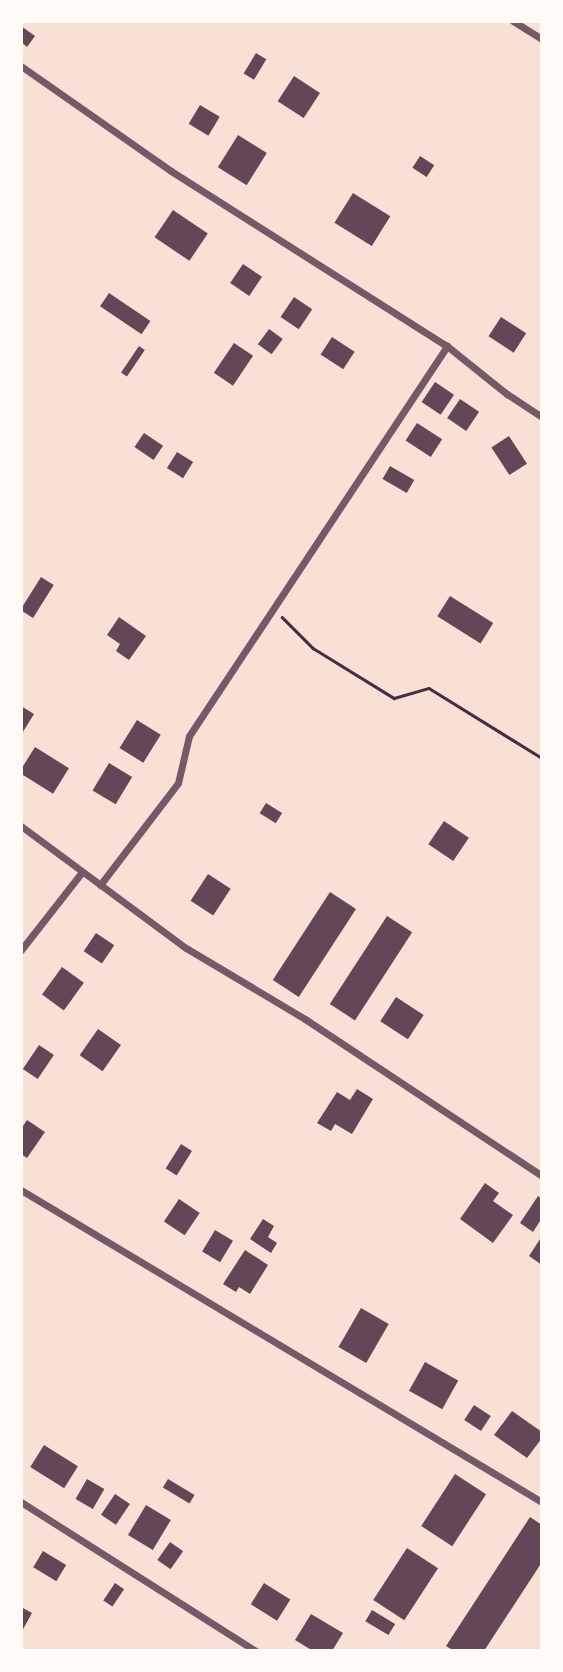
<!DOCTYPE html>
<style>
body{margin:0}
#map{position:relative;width:563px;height:1672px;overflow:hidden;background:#f7e1d7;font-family:"Roboto Condensed",sans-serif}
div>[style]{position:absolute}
.building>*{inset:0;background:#644757;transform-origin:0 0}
.path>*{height:2.5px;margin:-1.25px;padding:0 1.25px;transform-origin:1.25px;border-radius:1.25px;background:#4a2c40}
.minor>*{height:7px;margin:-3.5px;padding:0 3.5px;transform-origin:3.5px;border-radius:3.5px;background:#755966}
span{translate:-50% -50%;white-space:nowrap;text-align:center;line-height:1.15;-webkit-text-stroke:5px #fffaf5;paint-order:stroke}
.frame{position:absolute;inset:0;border:23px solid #fffaf5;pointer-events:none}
</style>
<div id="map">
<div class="building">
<i style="clip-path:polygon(21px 26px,35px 36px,27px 47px,21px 42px)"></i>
<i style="left:256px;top:53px;width:12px;height:24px;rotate:31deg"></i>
<i style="left:294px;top:76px;width:31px;height:30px;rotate:33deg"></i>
<i style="left:200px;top:105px;width:23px;height:22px;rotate:31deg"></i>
<i style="left:238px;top:135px;width:34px;height:38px;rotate:32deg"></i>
<i style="left:420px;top:156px;width:17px;height:14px;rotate:33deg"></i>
<i style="left:353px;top:193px;width:44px;height:35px;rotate:32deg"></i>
<i style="left:173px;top:210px;width:42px;height:33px;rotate:34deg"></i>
<i style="left:243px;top:264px;width:23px;height:23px;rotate:34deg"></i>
<i style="left:109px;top:293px;width:50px;height:16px;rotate:34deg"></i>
<i style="left:294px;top:297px;width:22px;height:24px;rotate:34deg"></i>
<i style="left:501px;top:317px;width:30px;height:23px;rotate:33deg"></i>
<i style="left:269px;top:329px;width:17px;height:19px;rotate:36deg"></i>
<i style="left:332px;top:337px;width:27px;height:21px;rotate:33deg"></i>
<i style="left:234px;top:343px;width:23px;height:36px;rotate:34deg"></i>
<i style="left:139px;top:346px;width:7px;height:32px;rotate:34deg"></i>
<i style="left:435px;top:382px;width:23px;height:24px;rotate:34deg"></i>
<i style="left:460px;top:399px;width:23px;height:23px;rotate:34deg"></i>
<i style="left:417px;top:423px;width:30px;height:21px;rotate:33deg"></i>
<i style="left:144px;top:433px;width:23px;height:17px;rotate:34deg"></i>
<i style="left:509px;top:436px;width:33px;height:21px;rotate:57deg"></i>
<i style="left:177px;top:452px;width:19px;height:19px;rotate:32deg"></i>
<i style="left:390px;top:466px;width:28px;height:15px;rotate:30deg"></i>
<i style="left:41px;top:577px;width:15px;height:39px;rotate:32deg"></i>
<i style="left:450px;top:596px;width:51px;height:24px;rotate:32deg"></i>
<i style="clip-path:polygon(119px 617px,146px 636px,129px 660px,116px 651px,120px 644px,107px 635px)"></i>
<i style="clip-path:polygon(21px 706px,34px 714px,21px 735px)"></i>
<i style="left:137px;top:720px;width:28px;height:33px;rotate:32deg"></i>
<i style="left:35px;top:747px;width:40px;height:30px;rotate:32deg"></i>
<i style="left:109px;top:763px;width:27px;height:32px;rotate:31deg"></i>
<i style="left:266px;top:803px;width:19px;height:12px;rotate:32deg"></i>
<i style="left:444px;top:821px;width:30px;height:28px;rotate:34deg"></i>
<i style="left:208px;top:874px;width:27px;height:32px;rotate:33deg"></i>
<i style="left:330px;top:892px;width:31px;height:105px;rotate:33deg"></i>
<i style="left:387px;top:916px;width:30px;height:105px;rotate:33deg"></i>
<i style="left:96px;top:933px;width:22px;height:22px;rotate:34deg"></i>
<i style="left:62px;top:967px;width:27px;height:34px;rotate:36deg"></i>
<i style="left:396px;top:997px;width:33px;height:29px;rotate:33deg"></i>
<i style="left:98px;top:1029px;width:28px;height:32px;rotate:35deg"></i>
<i style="left:39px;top:1045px;width:18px;height:29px;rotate:34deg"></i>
<i style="clip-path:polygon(357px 1089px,373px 1099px,352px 1134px,335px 1124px,331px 1131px,317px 1123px,337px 1092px,350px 1100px)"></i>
<i style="clip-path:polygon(27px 1120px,45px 1132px,27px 1158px,21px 1154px,21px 1129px)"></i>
<i style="left:181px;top:1144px;width:13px;height:29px;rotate:32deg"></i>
<i style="clip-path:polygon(485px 1183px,499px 1193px,493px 1201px,513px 1215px,493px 1243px,460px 1219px)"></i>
<i style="clip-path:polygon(538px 1196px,542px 1199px,542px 1218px,533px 1232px,520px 1223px)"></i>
<i style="left:179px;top:1199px;width:25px;height:27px;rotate:34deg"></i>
<i style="clip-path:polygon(263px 1219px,274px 1226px,268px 1237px,277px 1243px,271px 1253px,250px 1239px)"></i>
<i style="left:215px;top:1230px;width:21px;height:25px;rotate:31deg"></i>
<i style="clip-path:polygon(542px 1236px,542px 1265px,529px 1256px)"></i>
<i style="clip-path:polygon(245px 1250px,268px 1265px,250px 1294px,239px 1287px,236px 1292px,223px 1284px)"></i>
<i style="left:361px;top:1308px;width:32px;height:45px;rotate:30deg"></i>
<i style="left:425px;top:1362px;width:38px;height:33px;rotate:29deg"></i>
<i style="left:474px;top:1405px;width:20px;height:18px;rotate:33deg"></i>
<i style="clip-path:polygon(512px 1411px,542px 1432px,542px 1438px,527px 1458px,494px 1435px)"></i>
<i style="left:44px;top:1445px;width:40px;height:26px;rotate:32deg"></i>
<i style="left:455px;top:1474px;width:37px;height:62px;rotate:33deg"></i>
<i style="left:87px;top:1479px;width:20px;height:23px;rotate:30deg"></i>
<i style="left:168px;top:1479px;width:31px;height:10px;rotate:31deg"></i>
<i style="left:115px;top:1494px;width:18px;height:25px;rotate:34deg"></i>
<i style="left:146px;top:1505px;width:29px;height:35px;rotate:31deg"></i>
<i style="clip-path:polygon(530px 1517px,542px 1525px,542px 1562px,484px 1651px,454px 1651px,446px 1646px)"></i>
<i style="left:170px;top:1542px;width:16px;height:22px;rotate:35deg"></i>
<i style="left:407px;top:1548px;width:37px;height:62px;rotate:33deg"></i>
<i style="left:43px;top:1551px;width:27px;height:19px;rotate:31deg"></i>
<i style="left:115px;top:1583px;width:11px;height:21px;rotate:34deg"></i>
<i style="left:264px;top:1583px;width:31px;height:25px;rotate:32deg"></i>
<i style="clip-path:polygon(21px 1607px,32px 1613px,21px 1633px)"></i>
<i style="left:372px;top:1610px;width:27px;height:13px;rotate:31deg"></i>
<i style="clip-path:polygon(311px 1614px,343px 1633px,332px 1651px,313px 1651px,295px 1640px)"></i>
</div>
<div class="path">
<i style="left:282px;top:617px;width:44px;rotate:45deg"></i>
<i style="left:313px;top:648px;width:95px;rotate:31.7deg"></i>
<i style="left:394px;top:698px;width:36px;rotate:-16deg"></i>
<i style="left:429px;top:688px;width:133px;rotate:31.8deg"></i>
</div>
<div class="minor">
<i style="left:513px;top:21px;width:34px;rotate:32deg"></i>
<i style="left:21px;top:66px;width:183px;rotate:35deg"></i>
<i style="left:171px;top:171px;width:327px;rotate:32.4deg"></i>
<i style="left:447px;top:346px;width:77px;rotate:38.7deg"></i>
<i style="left:507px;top:394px;width:42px;rotate:33.3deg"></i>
<i style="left:21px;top:826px;width:205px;rotate:36.5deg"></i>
<i style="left:186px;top:948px;width:139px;rotate:30.8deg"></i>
<i style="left:305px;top:1019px;width:284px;rotate:33.5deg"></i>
<i style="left:100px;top:885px;width:128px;rotate:-52.6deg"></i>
<i style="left:178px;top:783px;width:48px;rotate:-76.8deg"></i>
<i style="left:189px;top:736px;width:468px;rotate:-56.5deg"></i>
<i style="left:21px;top:950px;width:99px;rotate:-52deg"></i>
<i style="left:21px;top:1190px;width:607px;rotate:30.92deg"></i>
<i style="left:21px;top:1502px;width:278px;rotate:32.4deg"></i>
</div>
<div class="frame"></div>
</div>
